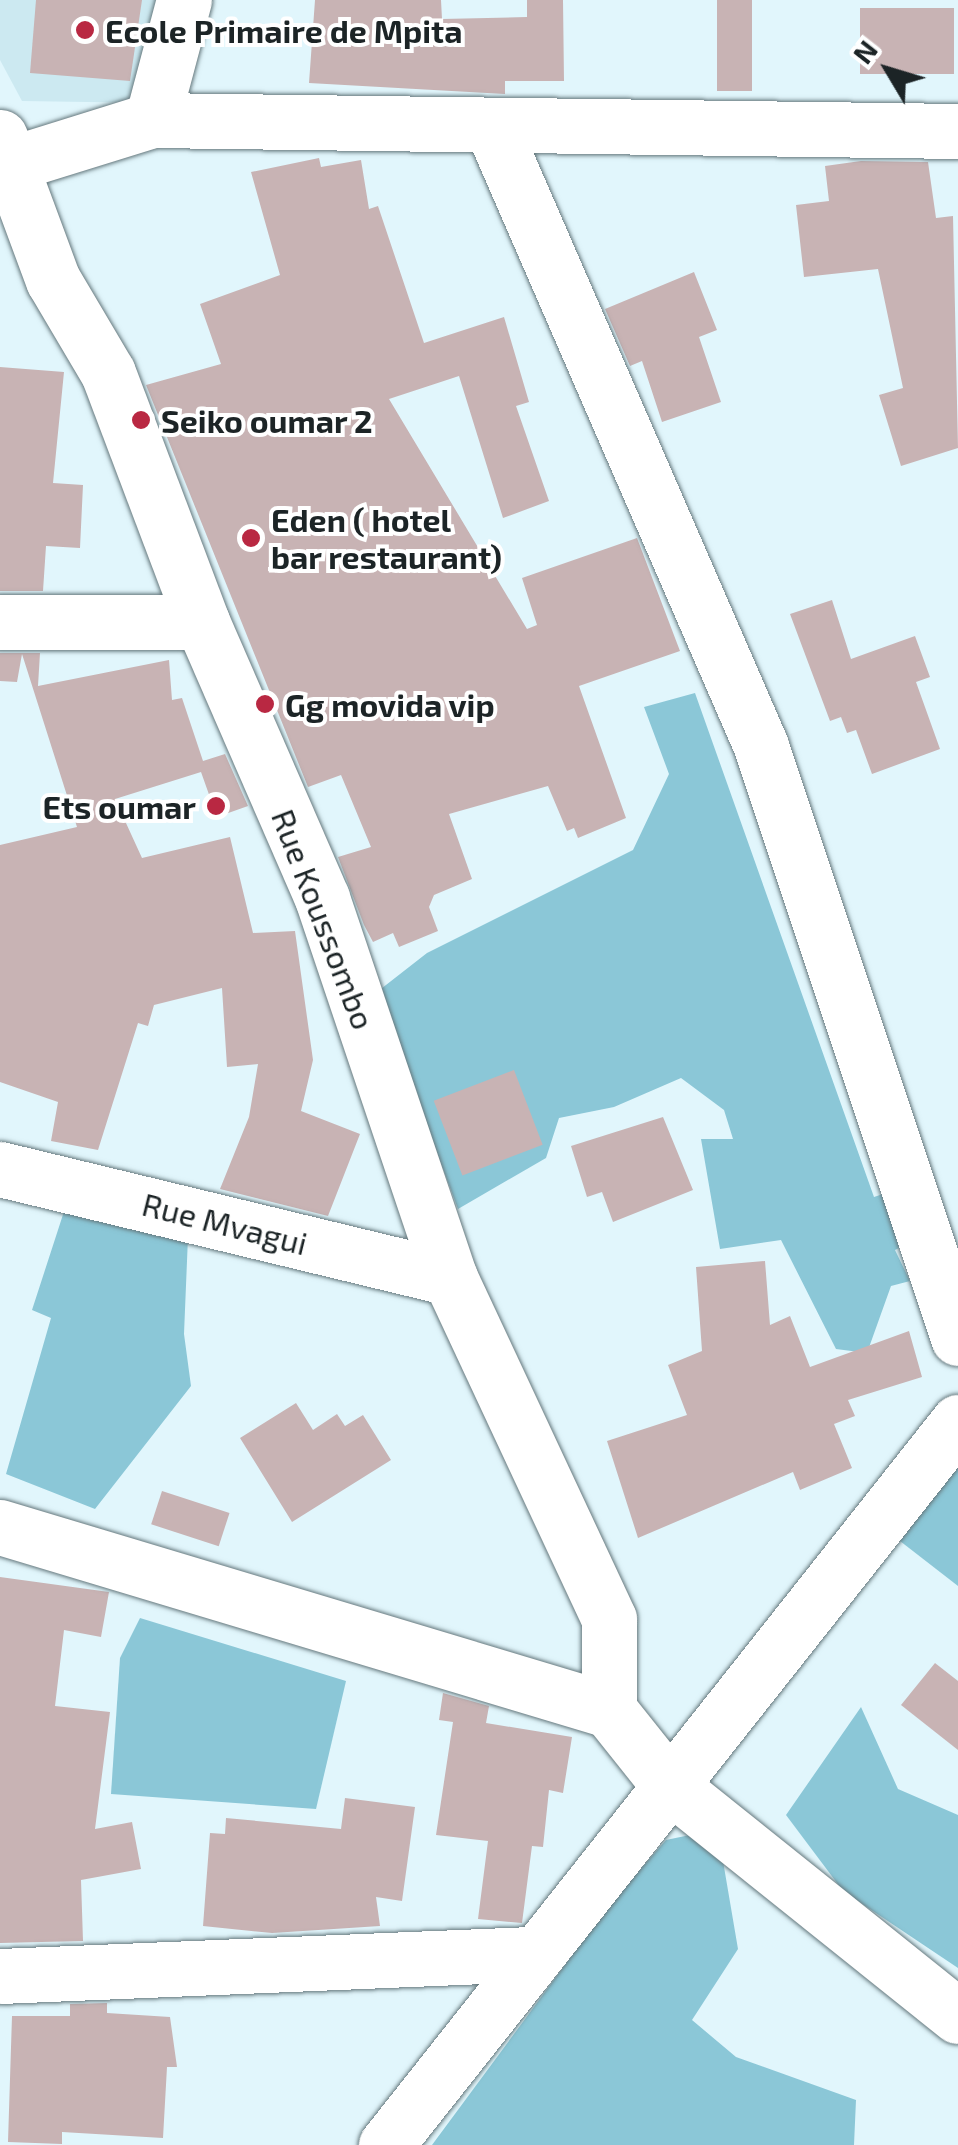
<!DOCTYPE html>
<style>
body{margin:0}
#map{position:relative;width:958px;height:2145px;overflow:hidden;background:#e1f6fc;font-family:"Exo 2",sans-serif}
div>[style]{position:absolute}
.built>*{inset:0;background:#cce9f1}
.forest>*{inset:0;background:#8bc7d7}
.building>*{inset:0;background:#c8b3b4;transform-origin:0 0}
.roads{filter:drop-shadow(0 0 2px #65787d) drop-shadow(0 0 2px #65787d)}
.minor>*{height:55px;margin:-27.5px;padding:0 27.5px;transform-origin:27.5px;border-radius:27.5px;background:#fff}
.dots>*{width:28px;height:28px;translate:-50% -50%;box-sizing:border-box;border:5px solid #fff;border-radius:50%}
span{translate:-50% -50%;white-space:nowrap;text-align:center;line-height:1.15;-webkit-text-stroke:8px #fff;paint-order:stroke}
.poi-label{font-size:32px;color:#1c2426;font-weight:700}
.left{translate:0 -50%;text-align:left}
.right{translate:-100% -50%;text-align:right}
.street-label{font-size:32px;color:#1c2426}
.north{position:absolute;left:838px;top:20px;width:100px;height:100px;-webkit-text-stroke:8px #fff;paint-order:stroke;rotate:308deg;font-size:28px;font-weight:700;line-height:40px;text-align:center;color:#1c2426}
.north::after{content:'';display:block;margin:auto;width:35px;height:45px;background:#1c2426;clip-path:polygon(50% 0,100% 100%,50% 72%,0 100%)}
</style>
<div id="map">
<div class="built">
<i style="clip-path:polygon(0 0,176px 0,153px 103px,22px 101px,0 60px)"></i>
</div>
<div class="forest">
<i style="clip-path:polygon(695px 693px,874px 1197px,895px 1190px,915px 1240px,895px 1250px,910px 1281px,891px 1286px,867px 1353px,836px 1349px,781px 1240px,720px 1249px,701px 1139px,733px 1139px,724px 1110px,681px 1078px,614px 1107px,559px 1118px,546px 1158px,458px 1209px,377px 992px,427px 953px,633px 850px,669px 774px,644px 707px)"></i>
<i style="clip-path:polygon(70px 1193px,188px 1237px,184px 1334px,191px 1386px,95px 1509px,6px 1474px,51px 1318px,32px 1310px)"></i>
<i style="clip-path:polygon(958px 1465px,958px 1586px,900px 1541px)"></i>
<i style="clip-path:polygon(140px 1618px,346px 1681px,316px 1809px,111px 1794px,120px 1658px)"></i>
<i style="clip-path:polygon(861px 1707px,898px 1789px,958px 1815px,958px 1968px,843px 1891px,786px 1815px)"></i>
<i style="clip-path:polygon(690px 1835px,723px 1861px,738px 1949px,692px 2020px,736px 2057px,856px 2100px,854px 2145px,432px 2145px,610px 1904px,666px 1840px)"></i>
</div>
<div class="building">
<i style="clip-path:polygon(36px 0,142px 0,130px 81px,30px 73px)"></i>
<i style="clip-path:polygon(315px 0,441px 0,442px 19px,527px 17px,527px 0,563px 0,564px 81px,505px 81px,505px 94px,309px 83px)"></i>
<i style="left:717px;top:0;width:35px;height:91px"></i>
<i style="left:954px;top:8px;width:66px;height:94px;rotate:90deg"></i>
<i style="clip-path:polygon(319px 158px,321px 167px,361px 160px,369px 209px,378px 206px,424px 343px,504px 317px,529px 402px,516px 406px,549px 501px,503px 518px,459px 376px,389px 399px,527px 629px,537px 625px,522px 578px,637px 538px,680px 651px,579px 686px,626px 818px,578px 838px,574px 828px,567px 831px,548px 786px,449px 814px,472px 879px,434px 895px,429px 907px,438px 931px,399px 947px,393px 933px,373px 942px,364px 925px,338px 857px,371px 847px,341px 775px,308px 787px,146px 385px,221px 364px,200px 304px,280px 275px,251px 172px)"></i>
<i style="clip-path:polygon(861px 161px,928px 162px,936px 218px,953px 216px,958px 448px,901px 466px,879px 395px,903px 388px,878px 269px,804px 277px,796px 205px,829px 201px,825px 166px)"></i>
<i style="clip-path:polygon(694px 272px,717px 330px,699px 337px,721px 402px,662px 422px,642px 361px,630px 366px,605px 309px)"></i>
<i style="clip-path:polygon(0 367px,64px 372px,53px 483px,83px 485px,80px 548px,46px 546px,43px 591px,0 591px)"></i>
<i style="clip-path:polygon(832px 600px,851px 659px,915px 636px,930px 677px,916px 682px,940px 749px,872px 774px,856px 730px,847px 733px,841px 717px,830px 721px,790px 614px)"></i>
<i style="clip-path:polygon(0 653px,40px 653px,38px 686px,169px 660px,172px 700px,182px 698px,203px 761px,225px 754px,248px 806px,217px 817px,201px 772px,115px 799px,142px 858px,230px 837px,253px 933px,295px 931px,313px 1060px,301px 1111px,360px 1134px,328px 1216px,220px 1189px,249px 1117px,258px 1064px,227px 1067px,222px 988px,154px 1005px,148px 1026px,138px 1023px,98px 1150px,51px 1141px,58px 1102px,0 1082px,0 845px,77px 827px,22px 654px,17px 682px,0 681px)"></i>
<i style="left:514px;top:1070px;width:80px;height:86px;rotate:69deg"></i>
<i style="clip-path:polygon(663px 1117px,693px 1190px,613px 1222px,602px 1192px,587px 1197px,571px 1146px)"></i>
<i style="clip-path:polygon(765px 1261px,770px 1325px,790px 1316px,810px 1367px,909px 1331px,922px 1377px,848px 1400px,855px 1416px,834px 1424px,852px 1468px,800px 1490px,793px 1472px,638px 1538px,607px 1441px,687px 1415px,668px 1365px,702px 1351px,696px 1267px)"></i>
<i style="clip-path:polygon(296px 1403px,313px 1430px,337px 1414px,345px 1426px,363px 1415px,391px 1460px,292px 1522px,240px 1438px)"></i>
<i style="left:162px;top:1491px;width:71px;height:35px;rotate:18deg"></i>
<i style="clip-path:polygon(0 1577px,109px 1592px,101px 1637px,64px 1630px,55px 1706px,110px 1712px,95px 1829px,132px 1822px,141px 1869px,81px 1880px,83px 1941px,0 1943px)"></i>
<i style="clip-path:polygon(935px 1663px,958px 1681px,958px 1750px,901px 1705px)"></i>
<i style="clip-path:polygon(443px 1693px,489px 1706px,486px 1723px,572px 1737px,563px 1793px,549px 1790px,543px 1847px,532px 1846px,522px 1923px,478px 1919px,488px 1841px,436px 1835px,453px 1722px,439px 1720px)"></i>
<i style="clip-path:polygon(345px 1798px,415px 1807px,402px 1901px,376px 1897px,380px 1926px,272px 1933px,203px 1926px,210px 1833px,225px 1834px,226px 1818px,341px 1829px)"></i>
<i style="clip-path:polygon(107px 2003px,107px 2013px,170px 2017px,177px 2067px,167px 2067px,163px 2138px,62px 2132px,62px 2144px,8px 2142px,12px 2016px,70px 2016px,70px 2004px)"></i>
</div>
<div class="roads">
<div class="minor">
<i style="left:152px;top:120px;width:124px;rotate:-75.1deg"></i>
<i style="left:492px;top:127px;width:675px;rotate:66.51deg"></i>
<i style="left:761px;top:746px;width:624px;rotate:71.59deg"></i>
<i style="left:0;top:137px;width:153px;rotate:69.7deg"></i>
<i style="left:53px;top:280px;width:108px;rotate:59.4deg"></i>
<i style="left:108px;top:373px;width:266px;rotate:69.3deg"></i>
<i style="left:202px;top:622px;width:301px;rotate:66.5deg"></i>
<i style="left:322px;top:898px;width:401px;rotate:71.4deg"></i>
<i style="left:450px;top:1278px;width:376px;rotate:65deg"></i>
<i style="left:609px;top:1619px;width:91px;rotate:90deg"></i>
<i style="left:14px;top:163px;width:145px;rotate:-17.3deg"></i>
<i style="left:152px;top:120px;width:806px;rotate:0.78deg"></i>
<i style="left:0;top:622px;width:202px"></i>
<i style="left:0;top:1169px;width:463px;rotate:13.6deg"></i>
<i style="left:0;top:1527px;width:636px;rotate:16.73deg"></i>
<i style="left:609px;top:1710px;width:95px;rotate:51.4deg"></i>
<i style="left:668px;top:1784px;width:371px;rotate:38.7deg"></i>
<i style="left:0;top:1976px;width:531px;rotate:-2.37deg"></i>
<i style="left:386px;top:2145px;width:922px;rotate:-51.65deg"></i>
</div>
</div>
<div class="dots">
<i style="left:85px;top:30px;background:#b92842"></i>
<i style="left:141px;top:420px;background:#b92842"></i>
<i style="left:251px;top:538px;background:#b92842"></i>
<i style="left:265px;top:704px;background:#b92842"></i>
<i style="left:216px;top:806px;background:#b92842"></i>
</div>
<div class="poi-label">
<span class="left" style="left:105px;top:30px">Ecole Primaire de Mpita</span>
<span class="left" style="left:161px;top:420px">Seiko oumar 2</span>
<span class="left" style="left:271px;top:538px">Eden ( hotel<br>bar restaurant)</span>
<span class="left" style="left:285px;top:704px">Gg movida vip</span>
<span class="right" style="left:196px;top:806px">Ets oumar</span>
</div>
<div class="street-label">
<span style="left:324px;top:919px;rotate:69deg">Rue Koussombo</span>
<span style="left:225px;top:1223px;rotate:14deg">Rue Mvagui</span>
</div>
<div class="north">N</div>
</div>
